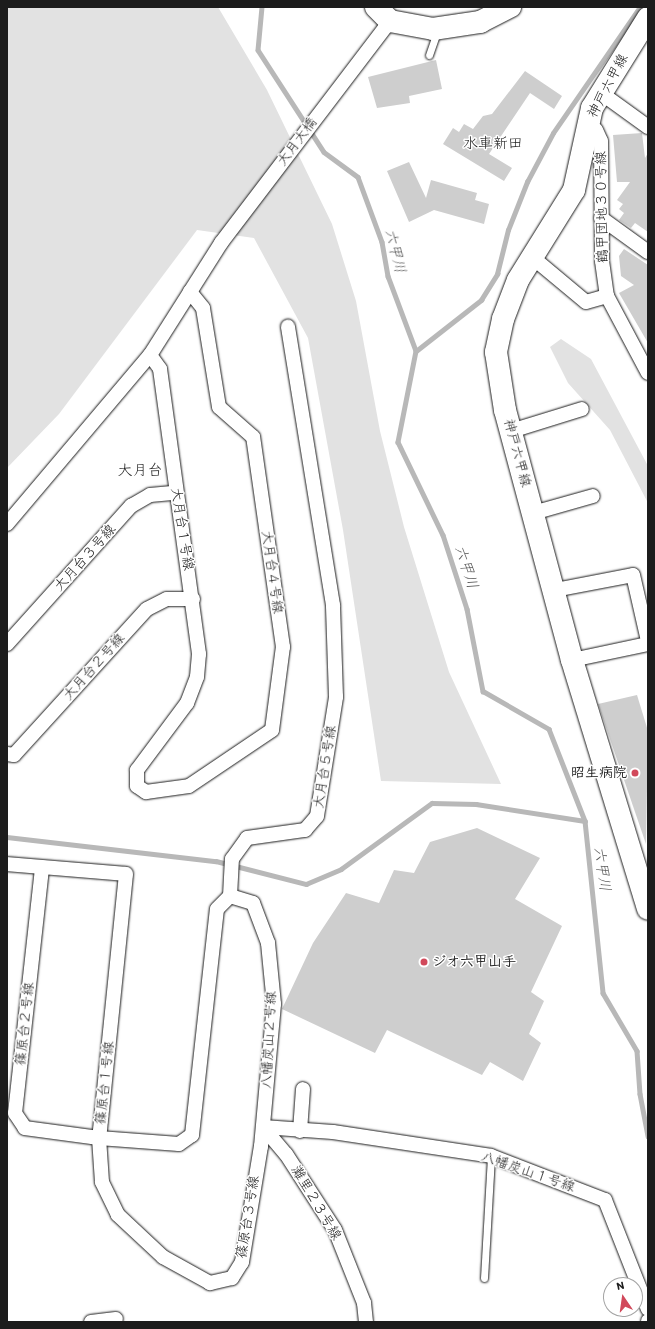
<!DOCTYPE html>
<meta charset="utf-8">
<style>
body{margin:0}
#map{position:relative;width:655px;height:1329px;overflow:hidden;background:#fff;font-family:Itim,"Klee One",sans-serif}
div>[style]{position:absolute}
.green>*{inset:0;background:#e2e2e2}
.stream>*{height:4.5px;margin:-2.25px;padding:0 2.25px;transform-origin:2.25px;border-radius:2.25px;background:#b8b8b8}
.building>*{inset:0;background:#cecece}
.roads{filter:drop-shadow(0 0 1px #1c1c1c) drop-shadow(0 0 1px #1c1c1c)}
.lane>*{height:7px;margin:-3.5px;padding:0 3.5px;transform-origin:3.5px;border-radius:3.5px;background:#fff}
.street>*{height:14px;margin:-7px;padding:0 7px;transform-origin:7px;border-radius:7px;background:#fff}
.primary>*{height:22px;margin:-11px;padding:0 11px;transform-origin:11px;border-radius:11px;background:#fff}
.dots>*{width:11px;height:11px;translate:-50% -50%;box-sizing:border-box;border:2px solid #fff;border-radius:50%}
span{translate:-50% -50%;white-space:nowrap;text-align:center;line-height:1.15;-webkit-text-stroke:3px #fff;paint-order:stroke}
.street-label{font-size:14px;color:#1c1c1c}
.poi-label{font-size:14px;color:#1c1c1c;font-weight:700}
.right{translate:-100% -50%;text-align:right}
.left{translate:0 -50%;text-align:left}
.neighbourhood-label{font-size:15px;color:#1c1c1c}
.water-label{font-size:15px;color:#5a5a5a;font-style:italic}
.frame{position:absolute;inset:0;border:8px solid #1c1c1c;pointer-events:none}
.north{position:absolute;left:603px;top:1277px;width:40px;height:40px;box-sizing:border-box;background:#fff;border:1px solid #a4a4a4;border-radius:50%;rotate:347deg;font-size:11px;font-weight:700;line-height:16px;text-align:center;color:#1c1c1c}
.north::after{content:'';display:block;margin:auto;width:14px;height:18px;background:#d1495b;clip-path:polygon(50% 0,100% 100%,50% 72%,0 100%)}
</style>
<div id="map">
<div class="green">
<i style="clip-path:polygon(7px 7px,218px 7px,267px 90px,332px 224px,356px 301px,380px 431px,404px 527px,449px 672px,501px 784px,381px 781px,343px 530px,308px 338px,254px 238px,197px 230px,59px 414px,7px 468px)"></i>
<i style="clip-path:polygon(561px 339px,591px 359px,648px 466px,648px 503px,610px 430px,568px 383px,550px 347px)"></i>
</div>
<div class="stream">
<i style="left:262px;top:7px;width:43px;rotate:95.3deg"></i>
<i style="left:258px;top:50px;width:121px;rotate:57.1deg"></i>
<i style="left:324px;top:152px;width:42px;rotate:36.3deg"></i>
<i style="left:358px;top:177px;width:69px;rotate:69.7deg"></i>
<i style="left:382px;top:242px;width:35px;rotate:80deg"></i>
<i style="left:388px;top:276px;width:80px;rotate:69.5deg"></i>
<i style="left:416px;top:351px;width:93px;rotate:101.2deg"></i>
<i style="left:398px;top:442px;width:103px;rotate:64.2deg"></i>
<i style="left:443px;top:535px;width:78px;rotate:72deg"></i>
<i style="left:467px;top:609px;width:84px;rotate:79deg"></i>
<i style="left:483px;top:691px;width:76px;rotate:29.9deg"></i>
<i style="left:549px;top:729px;width:99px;rotate:68.6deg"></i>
<i style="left:585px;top:821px;width:173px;rotate:84deg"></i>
<i style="left:603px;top:993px;width:67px;rotate:59.6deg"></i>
<i style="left:637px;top:1051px;width:43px;rotate:86deg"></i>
<i style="left:640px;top:1094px;width:43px;rotate:79.2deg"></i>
<i style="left:416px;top:351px;width:83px;rotate:-38.1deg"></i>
<i style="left:481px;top:300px;width:31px;rotate:-58deg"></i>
<i style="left:497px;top:274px;width:45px;rotate:-76deg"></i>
<i style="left:508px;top:230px;width:52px;rotate:-68.4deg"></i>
<i style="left:527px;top:182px;width:55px;rotate:-62deg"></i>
<i style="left:553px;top:133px;width:153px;rotate:-55.4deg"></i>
<i style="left:7px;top:837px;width:210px;rotate:6.6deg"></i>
<i style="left:216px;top:861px;width:93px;rotate:14.3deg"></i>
<i style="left:306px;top:884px;width:38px;rotate:-23deg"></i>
<i style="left:341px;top:869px;width:112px;rotate:-36deg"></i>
<i style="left:432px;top:803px;width:44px;rotate:1.3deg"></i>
<i style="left:476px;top:804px;width:110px;rotate:8.9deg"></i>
</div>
<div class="building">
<i style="clip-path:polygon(436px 60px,442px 89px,409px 96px,410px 103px,377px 108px,368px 77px)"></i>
<i style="clip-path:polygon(525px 71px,562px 96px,554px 109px,530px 93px,489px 154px,512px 168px,504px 181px,443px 144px,453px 128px,459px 132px,464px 124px,473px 129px,483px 116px,492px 114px)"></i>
<i style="clip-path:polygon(642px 133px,645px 158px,648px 153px,648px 232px,635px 223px,631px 228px,619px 220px,624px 213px,619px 209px,623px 204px,617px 200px,630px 182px,617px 182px,613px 135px)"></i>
<i style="clip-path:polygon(409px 162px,426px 198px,431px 180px,477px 193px,475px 200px,489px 204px,484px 224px,434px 210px,409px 222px,387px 171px)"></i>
<i style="clip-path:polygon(624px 249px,648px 265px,648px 343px,619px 293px,634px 285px,621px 276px,619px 256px)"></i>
<i style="clip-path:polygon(637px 695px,648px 731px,646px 844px,598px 704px)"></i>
<i style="clip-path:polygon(477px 828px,540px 858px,515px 899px,562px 926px,531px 992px,544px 1001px,529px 1034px,541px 1043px,523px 1081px,490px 1062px,482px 1075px,387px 1030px,375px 1053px,282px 1009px,313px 943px,346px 893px,379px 903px,394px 870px,414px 873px,430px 842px)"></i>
</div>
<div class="roads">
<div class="lane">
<i style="left:429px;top:55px;width:24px;rotate:-71deg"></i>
<i style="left:484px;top:1278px;width:122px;rotate:-86.7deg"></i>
</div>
<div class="street">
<i style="left:601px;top:93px;width:58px;rotate:35.9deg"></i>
<i style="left:587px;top:123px;width:11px;rotate:38deg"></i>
<i style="left:596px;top:130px;width:12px;rotate:66deg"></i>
<i style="left:601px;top:141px;width:120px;rotate:89.5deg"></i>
<i style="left:602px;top:261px;width:35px;rotate:82deg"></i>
<i style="left:607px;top:296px;width:87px;rotate:62deg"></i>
<i style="left:601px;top:218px;width:58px;rotate:35.9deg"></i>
<i style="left:532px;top:257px;width:70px;rotate:39.8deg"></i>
<i style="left:586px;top:302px;width:22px;rotate:-16deg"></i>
<i style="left:150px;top:355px;width:17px;rotate:54deg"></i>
<i style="left:160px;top:369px;width:288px;rotate:82.2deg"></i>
<i style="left:199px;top:654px;width:23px;rotate:95deg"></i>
<i style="left:197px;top:677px;width:28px;rotate:111deg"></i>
<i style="left:187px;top:703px;width:84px;rotate:126.7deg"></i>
<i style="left:137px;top:770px;width:16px;rotate:90deg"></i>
<i style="left:137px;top:786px;width:11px;rotate:34deg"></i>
<i style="left:146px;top:792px;width:43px;rotate:-7.9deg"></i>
<i style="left:189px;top:786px;width:100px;rotate:-34deg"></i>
<i style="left:272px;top:730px;width:84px;rotate:-82.5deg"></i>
<i style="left:283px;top:647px;width:212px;rotate:-98.1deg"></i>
<i style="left:253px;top:437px;width:45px;rotate:-138.6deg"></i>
<i style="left:219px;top:407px;width:100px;rotate:-99.2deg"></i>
<i style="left:203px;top:308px;width:21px;rotate:-129deg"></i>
<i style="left:511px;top:431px;width:74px;rotate:-17.2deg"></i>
<i style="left:533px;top:513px;width:62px;rotate:-15.8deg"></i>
<i style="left:7px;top:524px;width:221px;rotate:-49.8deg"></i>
<i style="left:150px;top:355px;width:133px;rotate:-57.6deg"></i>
<i style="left:221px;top:243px;width:279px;rotate:-52.7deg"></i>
<i style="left:555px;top:590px;width:79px;rotate:-10.9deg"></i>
<i style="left:633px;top:575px;width:68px;rotate:77.2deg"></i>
<i style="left:7px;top:644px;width:186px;rotate:-48.1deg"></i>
<i style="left:131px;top:506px;width:22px;rotate:-30deg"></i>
<i style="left:150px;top:495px;width:25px;rotate:-5deg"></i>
<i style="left:572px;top:660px;width:78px;rotate:-11.9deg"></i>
<i style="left:7px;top:754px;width:7px;rotate:8deg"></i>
<i style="left:14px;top:755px;width:197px;rotate:-47.7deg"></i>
<i style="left:147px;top:609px;width:22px;rotate:-27deg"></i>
<i style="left:167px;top:599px;width:26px"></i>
<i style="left:7px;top:864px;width:119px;rotate:4.8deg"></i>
<i style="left:126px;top:874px;width:265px;rotate:95.8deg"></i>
<i style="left:99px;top:1138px;width:80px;rotate:4.3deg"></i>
<i style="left:179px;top:1144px;width:16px;rotate:-35deg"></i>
<i style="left:192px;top:1135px;width:227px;rotate:-83.7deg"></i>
<i style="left:217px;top:909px;width:18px;rotate:-45deg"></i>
<i style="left:230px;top:896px;width:24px;rotate:17deg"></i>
<i style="left:253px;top:903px;width:43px;rotate:69.4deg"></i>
<i style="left:268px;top:943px;width:61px;rotate:84.4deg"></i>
<i style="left:274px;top:1004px;width:143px;rotate:95.2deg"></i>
<i style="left:261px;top:1146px;width:118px;rotate:99.3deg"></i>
<i style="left:242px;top:1262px;width:19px;rotate:122deg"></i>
<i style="left:232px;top:1278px;width:23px;rotate:167deg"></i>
<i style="left:210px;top:1283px;width:54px;rotate:-151deg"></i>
<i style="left:163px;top:1257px;width:62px;rotate:-137deg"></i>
<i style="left:118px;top:1215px;width:37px;rotate:-116deg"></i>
<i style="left:102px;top:1182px;width:44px;rotate:-93.9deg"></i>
<i style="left:99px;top:1138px;width:75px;rotate:-172.3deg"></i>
<i style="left:25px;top:1128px;width:18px;rotate:-124deg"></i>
<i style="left:15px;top:1113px;width:247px;rotate:-83.7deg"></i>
<i style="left:230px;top:896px;width:37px;rotate:-87deg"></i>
<i style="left:232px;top:859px;width:26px;rotate:-54deg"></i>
<i style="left:247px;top:838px;width:59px;rotate:-7.9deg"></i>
<i style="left:305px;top:830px;width:18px;rotate:-49deg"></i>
<i style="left:317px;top:816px;width:121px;rotate:-80.9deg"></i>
<i style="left:336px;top:697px;width:92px;rotate:-91.9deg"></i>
<i style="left:333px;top:605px;width:282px;rotate:-99.2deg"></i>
<i style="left:263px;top:1127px;width:70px;rotate:4.1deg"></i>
<i style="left:333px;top:1132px;width:160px;rotate:8.6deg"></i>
<i style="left:491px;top:1156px;width:122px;rotate:21.1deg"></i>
<i style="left:605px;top:1200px;width:117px;rotate:68.5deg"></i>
<i style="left:263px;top:1127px;width:35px;rotate:50deg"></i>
<i style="left:286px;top:1154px;width:90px;rotate:57.2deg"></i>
<i style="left:335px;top:1230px;width:79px;rotate:68.3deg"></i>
<i style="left:364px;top:1303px;width:19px;rotate:84deg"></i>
<i style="left:300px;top:1131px;width:42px;rotate:-85.9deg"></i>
<i style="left:91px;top:1322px;width:25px;rotate:-7deg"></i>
<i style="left:648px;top:1322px;width:1px;rotate:-90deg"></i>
</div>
<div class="primary">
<i style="left:376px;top:7px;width:20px;rotate:45deg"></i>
<i style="left:390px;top:21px;width:44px;rotate:10.5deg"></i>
<i style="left:433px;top:29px;width:48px;rotate:-8.5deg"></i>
<i style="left:480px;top:22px;width:34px;rotate:-27deg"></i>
<i style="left:648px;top:18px;width:106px;rotate:121.9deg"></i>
<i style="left:592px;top:108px;width:84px;rotate:102.4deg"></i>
<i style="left:574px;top:190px;width:106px;rotate:121.9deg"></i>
<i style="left:518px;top:280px;width:42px;rotate:111deg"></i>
<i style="left:503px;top:319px;width:34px;rotate:102deg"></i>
<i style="left:496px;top:352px;width:59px;rotate:81.2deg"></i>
<i style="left:505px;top:410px;width:259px;rotate:75deg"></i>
<i style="left:572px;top:660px;width:260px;rotate:73deg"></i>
</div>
</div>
<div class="dots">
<i style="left:635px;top:773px;background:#d1495b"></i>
<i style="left:424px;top:962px;background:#d1495b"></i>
</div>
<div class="street-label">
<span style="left:608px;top:86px;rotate:-62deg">神戸六甲線</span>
<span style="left:297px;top:142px;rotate:-53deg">大月大橋</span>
<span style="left:602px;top:207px;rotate:-91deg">鶴甲団地３０号線</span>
<span style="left:517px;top:453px;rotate:75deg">神戸六甲線</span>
<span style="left:182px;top:529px;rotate:81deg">大月台１号線</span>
<span style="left:85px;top:558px;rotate:-48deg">大月台３号線</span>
<span style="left:272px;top:572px;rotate:82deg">大月台４号線</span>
<span style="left:94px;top:667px;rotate:-48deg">大月台２号線</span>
<span style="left:325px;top:767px;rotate:-81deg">大月台５号線</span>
<span style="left:25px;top:1024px;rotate:-84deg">篠原台２号線</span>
<span style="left:269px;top:1040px;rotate:-87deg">八幡炭山２号線</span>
<span style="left:105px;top:1083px;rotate:-84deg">篠原台１号線</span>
<span style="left:528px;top:1172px;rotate:19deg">八幡炭山１号線</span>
<span style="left:316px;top:1203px;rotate:59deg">灘里２３号線</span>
<span style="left:248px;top:1217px;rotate:-81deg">篠原台３号線</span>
</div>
<div class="poi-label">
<span class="right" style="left:627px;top:773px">昭生病院</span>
<span class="left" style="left:432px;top:962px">ジオ六甲山手</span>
</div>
<div class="neighbourhood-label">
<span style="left:493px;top:144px">水車新田</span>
<span style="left:140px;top:471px">大月台</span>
</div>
<div class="water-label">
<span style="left:395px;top:251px;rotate:76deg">六甲川</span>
<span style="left:466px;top:567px;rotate:72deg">六甲川</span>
<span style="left:602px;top:869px;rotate:82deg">六甲川</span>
</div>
<div class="frame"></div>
<div class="north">N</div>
</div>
